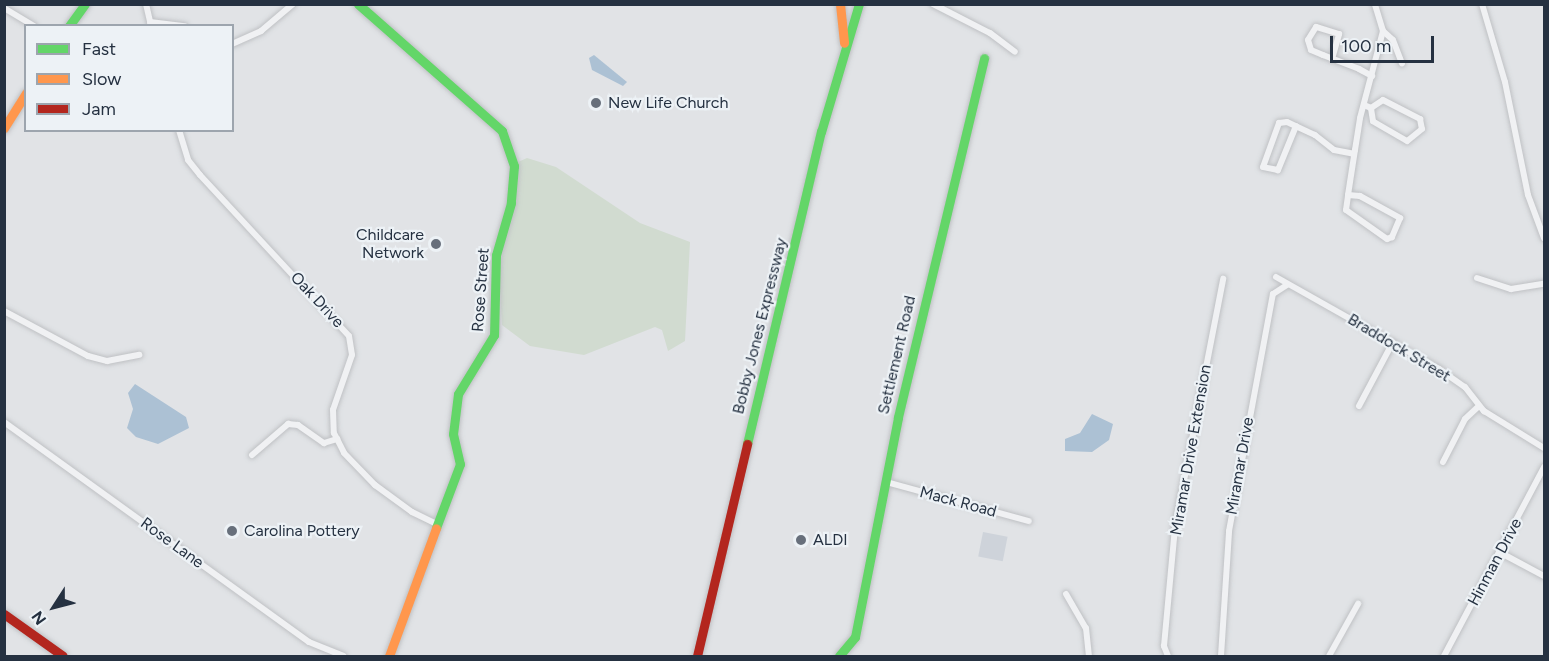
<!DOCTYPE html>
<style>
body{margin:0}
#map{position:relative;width:1549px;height:661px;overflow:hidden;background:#e1e3e6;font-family:Figtree,sans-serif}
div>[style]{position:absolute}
.built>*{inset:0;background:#ced3da;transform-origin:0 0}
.green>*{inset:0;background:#d1dbd0}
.water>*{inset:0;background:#acc1d4}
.roads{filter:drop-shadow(0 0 2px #bfc1c4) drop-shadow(0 0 2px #bfc1c4)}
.street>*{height:6px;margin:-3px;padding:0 3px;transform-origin:3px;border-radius:3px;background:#f0f1f3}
.fast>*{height:9px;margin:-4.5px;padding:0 4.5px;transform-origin:4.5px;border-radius:4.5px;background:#63d668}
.slow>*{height:9px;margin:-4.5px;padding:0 4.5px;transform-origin:4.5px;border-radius:4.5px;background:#ff974d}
.jam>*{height:9px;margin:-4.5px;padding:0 4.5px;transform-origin:4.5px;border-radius:4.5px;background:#b3261e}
.dots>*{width:16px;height:16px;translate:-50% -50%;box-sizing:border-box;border:3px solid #edf2f6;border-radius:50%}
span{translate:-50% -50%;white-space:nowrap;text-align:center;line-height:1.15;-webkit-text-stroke:4.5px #edf2f6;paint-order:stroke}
.poi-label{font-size:16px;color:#253141}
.left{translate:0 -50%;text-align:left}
.right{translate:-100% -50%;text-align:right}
.street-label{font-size:16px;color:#253141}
.frame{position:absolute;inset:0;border:6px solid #253141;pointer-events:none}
.legend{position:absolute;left:24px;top:24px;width:210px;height:108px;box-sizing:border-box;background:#edf2f6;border:2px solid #9da5ae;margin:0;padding:8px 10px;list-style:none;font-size:18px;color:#253141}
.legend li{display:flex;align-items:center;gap:12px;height:30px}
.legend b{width:30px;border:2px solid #9da5ae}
.north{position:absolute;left:24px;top:577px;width:60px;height:60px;-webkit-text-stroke:4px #edf2f6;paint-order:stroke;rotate:234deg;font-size:16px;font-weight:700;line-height:24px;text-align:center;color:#253141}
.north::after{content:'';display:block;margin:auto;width:21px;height:27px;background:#253141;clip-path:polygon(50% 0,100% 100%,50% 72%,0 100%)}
.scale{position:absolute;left:1330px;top:36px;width:104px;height:27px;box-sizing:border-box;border:3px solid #253141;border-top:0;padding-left:8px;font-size:18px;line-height:21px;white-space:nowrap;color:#253141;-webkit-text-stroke:4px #edf2f6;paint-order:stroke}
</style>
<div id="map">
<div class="built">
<i style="left:983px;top:532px;width:25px;height:25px;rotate:11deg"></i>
</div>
<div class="green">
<i style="clip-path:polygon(527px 158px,556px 167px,640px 223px,690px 242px,685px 341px,668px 351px,662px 330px,655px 327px,584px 355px,530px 346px,502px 325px,499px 272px,516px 163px)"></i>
</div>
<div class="water">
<i style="clip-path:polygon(594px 55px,627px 82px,623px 86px,592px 70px,589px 58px)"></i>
<i style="clip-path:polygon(135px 384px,186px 417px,189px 428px,158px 444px,136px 437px,127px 428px,133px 409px,128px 393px)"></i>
<i style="clip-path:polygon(1092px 414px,1113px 424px,1109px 440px,1092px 452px,1065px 451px,1065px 439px,1080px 433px)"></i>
</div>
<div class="roads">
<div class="street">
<i style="left:146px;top:4px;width:22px;rotate:77deg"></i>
<i style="left:933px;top:4px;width:64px;rotate:27deg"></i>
<i style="left:990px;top:33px;width:31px;rotate:37deg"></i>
<i style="left:1482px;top:4px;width:81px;rotate:73.6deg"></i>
<i style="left:1505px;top:82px;width:115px;rotate:78.5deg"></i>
<i style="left:1528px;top:195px;width:46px;rotate:69.6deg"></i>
<i style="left:4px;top:8px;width:35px;rotate:31deg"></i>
<i style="left:150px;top:22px;width:35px;rotate:7deg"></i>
<i style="left:1383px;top:31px;width:13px;rotate:42deg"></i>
<i style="left:1393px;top:40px;width:25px;rotate:69deg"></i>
<i style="left:232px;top:44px;width:32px;rotate:-24deg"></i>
<i style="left:261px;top:31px;width:42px;rotate:-40.2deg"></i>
<i style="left:1332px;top:59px;width:26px;rotate:-74deg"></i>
<i style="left:1339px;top:34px;width:24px;rotate:-163deg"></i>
<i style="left:1316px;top:27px;width:15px;rotate:122deg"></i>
<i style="left:1308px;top:40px;width:10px;rotate:73deg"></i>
<i style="left:1311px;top:50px;width:13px;rotate:23deg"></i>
<i style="left:1323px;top:55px;width:39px;rotate:21deg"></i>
<i style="left:1359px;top:69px;width:15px;rotate:28deg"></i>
<i style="left:1364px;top:105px;width:8px;rotate:23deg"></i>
<i style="left:1371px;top:108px;width:14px;rotate:-34deg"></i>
<i style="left:1383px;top:100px;width:42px;rotate:27.2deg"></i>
<i style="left:1420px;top:119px;width:10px;rotate:79deg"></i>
<i style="left:1422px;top:129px;width:19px;rotate:141deg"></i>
<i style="left:1407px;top:141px;width:39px;rotate:-150deg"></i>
<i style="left:1373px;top:121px;width:13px;rotate:-99deg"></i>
<i style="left:1296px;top:126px;width:48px;rotate:112.2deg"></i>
<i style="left:1278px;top:170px;width:15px;rotate:-169deg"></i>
<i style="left:1263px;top:167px;width:47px;rotate:-70deg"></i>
<i style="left:1279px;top:123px;width:8px;rotate:-7deg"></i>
<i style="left:1287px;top:122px;width:31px;rotate:25deg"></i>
<i style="left:1315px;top:135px;width:24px;rotate:38deg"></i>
<i style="left:1334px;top:150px;width:20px;rotate:11deg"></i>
<i style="left:179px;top:130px;width:31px;rotate:73deg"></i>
<i style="left:188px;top:160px;width:19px;rotate:51deg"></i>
<i style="left:200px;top:175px;width:219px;rotate:47.2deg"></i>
<i style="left:349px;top:336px;width:19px;rotate:81deg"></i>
<i style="left:352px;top:355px;width:58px;rotate:109.1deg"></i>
<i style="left:333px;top:410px;width:23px;rotate:88deg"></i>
<i style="left:334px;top:433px;width:22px;rotate:63deg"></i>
<i style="left:344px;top:453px;width:45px;rotate:45.9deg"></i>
<i style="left:375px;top:485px;width:46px;rotate:36.1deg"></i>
<i style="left:412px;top:512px;width:30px;rotate:26deg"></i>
<i style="left:1348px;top:195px;width:12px;rotate:5deg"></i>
<i style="left:1360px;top:196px;width:46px;rotate:28.8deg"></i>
<i style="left:1400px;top:218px;width:21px;rotate:113deg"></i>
<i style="left:1392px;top:237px;width:5px;rotate:158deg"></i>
<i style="left:1387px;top:239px;width:50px;rotate:-144.7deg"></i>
<i style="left:1346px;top:210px;width:15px;rotate:-82deg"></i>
<i style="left:1348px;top:195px;width:46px;rotate:-81.2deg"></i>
<i style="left:1355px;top:150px;width:32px;rotate:-81deg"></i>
<i style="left:1360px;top:118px;width:90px;rotate:-75.2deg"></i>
<i style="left:1383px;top:31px;width:28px;rotate:-107deg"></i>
<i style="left:1276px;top:277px;width:187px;rotate:29.4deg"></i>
<i style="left:1439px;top:369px;width:32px;rotate:35deg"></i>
<i style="left:1465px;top:387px;width:31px;rotate:52deg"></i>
<i style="left:1484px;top:411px;width:70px;rotate:31.7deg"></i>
<i style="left:1477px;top:278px;width:36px;rotate:18deg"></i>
<i style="left:1511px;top:289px;width:33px;rotate:-9deg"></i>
<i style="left:4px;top:311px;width:95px;rotate:28.2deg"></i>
<i style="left:88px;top:356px;width:20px;rotate:15deg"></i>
<i style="left:107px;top:361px;width:33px;rotate:-11deg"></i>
<i style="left:1359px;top:406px;width:72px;rotate:-62deg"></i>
<i style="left:4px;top:422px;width:376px;rotate:35.8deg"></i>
<i style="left:309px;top:642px;width:37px;rotate:22deg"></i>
<i style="left:252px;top:455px;width:48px;rotate:-40.7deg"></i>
<i style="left:288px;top:424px;width:10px;rotate:6deg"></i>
<i style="left:298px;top:425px;width:32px;rotate:35deg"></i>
<i style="left:324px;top:443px;width:14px;rotate:-17deg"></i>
<i style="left:1443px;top:462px;width:48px;rotate:-62.9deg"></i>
<i style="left:1465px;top:419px;width:19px;rotate:-43deg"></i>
<i style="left:886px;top:482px;width:148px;rotate:15.3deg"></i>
<i style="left:1501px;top:553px;width:49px;rotate:28.1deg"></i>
<i style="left:1066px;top:594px;width:39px;rotate:60deg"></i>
<i style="left:1086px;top:628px;width:28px;rotate:84deg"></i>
<i style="left:1168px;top:656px;width:11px;rotate:-112deg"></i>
<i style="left:1164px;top:646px;width:120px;rotate:-84.7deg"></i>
<i style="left:1175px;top:527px;width:253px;rotate:-79deg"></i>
<i style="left:1221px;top:656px;width:125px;rotate:-86.3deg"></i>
<i style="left:1229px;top:531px;width:241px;rotate:-79.5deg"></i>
<i style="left:1273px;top:294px;width:17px;rotate:-33deg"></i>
<i style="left:1329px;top:656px;width:60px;rotate:-60.9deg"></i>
<i style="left:1444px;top:656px;width:214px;rotate:-62.1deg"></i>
</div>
<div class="fast">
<i style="left:358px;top:4px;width:192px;rotate:41.4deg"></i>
<i style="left:502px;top:131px;width:37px;rotate:71deg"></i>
<i style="left:514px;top:166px;width:37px;rotate:95deg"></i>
<i style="left:511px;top:203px;width:54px;rotate:106.1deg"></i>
<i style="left:496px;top:255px;width:80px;rotate:91.4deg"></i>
<i style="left:494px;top:335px;width:69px;rotate:121.4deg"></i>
<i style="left:458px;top:394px;width:40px;rotate:97.1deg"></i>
<i style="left:453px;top:434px;width:31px;rotate:77deg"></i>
<i style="left:460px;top:464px;width:68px;rotate:110.6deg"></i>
<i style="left:69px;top:26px;width:27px;rotate:-54deg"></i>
<i style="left:747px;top:444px;width:321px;rotate:-76.7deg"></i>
<i style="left:821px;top:132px;width:134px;rotate:-73.5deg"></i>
<i style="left:839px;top:656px;width:25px;rotate:-50deg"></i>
<i style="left:855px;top:637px;width:224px;rotate:-78.9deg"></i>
<i style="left:898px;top:417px;width:369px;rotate:-76.5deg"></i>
</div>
<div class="slow">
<i style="left:840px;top:4px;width:39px;rotate:84deg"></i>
<i style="left:4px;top:128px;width:41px;rotate:-57.8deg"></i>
<i style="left:389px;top:656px;width:136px;rotate:-69.8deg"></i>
</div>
<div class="jam">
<i style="left:4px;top:614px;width:72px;rotate:35.4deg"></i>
<i style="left:697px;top:656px;width:218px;rotate:-76.7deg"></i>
</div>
</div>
<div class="dots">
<i style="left:596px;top:103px;background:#676f7b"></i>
<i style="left:436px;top:244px;background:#676f7b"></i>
<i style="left:232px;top:531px;background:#676f7b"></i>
<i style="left:801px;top:540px;background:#676f7b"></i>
</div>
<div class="poi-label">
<span class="left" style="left:608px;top:103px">New Life Church</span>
<span class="right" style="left:424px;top:244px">Childcare<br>Network</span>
<span class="left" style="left:244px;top:531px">Carolina Pottery</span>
<span class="left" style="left:813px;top:540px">ALDI</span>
</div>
<div class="street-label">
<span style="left:481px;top:290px;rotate:-86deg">Rose Street</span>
<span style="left:317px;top:300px;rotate:47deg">Oak Drive</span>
<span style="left:760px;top:326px;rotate:-76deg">Bobby Jones Expressway</span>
<span style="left:1399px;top:348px;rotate:31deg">Braddock Street</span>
<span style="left:897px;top:355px;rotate:-77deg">Settlement Road</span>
<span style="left:1191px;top:450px;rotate:-80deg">Miramar Drive Extension</span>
<span style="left:1240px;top:466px;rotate:-80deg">Miramar Drive</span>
<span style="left:958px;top:502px;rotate:15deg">Mack Road</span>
<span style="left:172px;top:543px;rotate:36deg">Rose Lane</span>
<span style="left:1495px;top:562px;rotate:-62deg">Hinman Drive</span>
</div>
<div class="frame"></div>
<ul class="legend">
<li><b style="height:8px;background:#63d668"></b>Fast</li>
<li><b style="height:8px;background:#ff974d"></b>Slow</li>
<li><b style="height:8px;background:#b3261e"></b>Jam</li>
</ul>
<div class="north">N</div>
<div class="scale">100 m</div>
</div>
